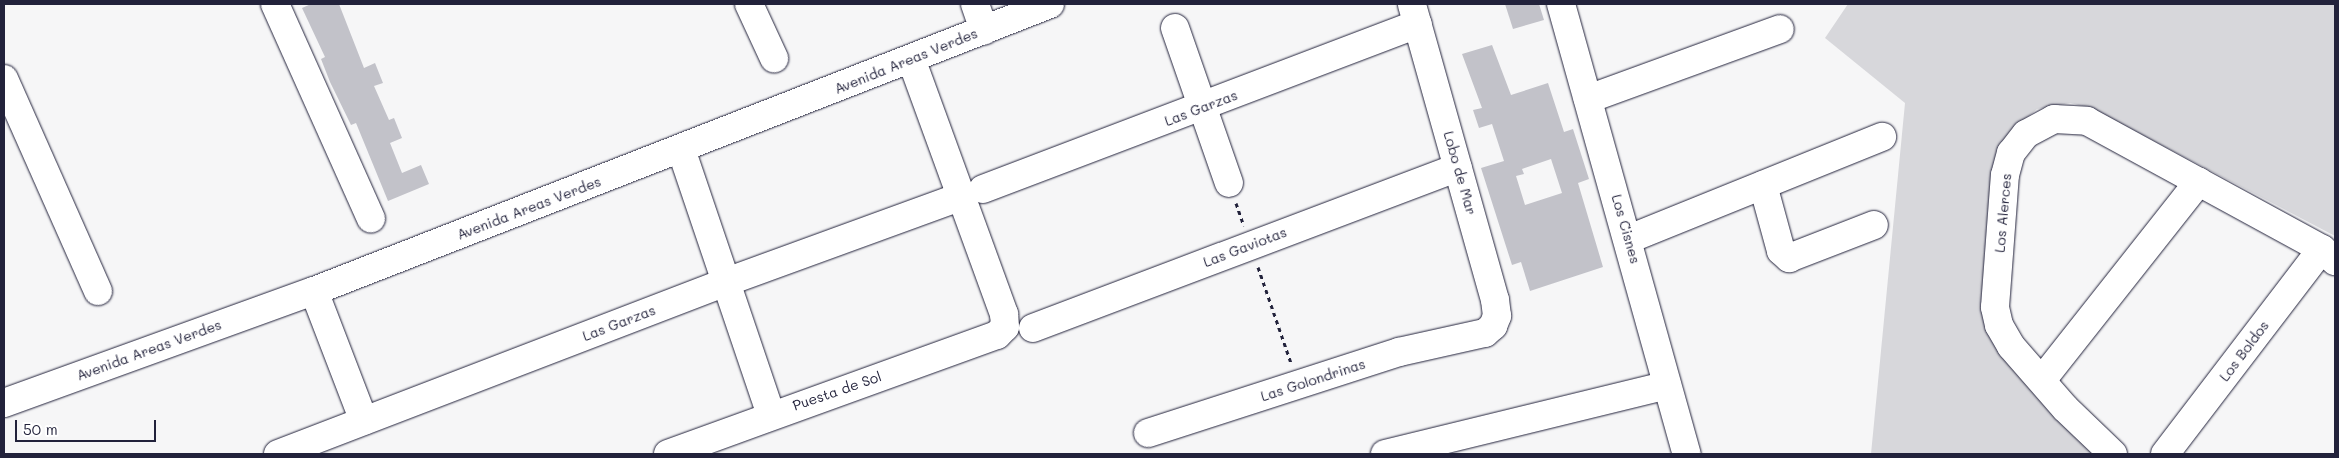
<!DOCTYPE html>
<style>
body{margin:0}
#map{position:relative;width:2339px;height:458px;overflow:hidden;background:#f6f6f7;font-family:Mali,sans-serif}
div>[style]{position:absolute}
.green>*{inset:0;background:#d7d7db}
.building>*{inset:0;background:#c2c2c9}
.path>*{height:3px;margin-top:-1.5px;transform-origin:0;background:repeating-linear-gradient(90deg,#22223b 0 4px,transparent 0 8px)}
.roads{filter:drop-shadow(0 0 1px #22223b) drop-shadow(0 0 1px #22223b)}
.minor>*{height:28px;margin:-14px;padding:0 14px;transform-origin:14px;border-radius:14px;background:#fff}
span{translate:-50% -50%;white-space:nowrap;text-align:center;line-height:1.15;-webkit-text-stroke:5px #fff;paint-order:stroke}
.street-label{font-size:14px;color:#22223b}
.frame{position:absolute;inset:0;border:5px solid #22223b;pointer-events:none}
.scale{position:absolute;left:15px;top:420px;width:141px;height:22px;box-sizing:border-box;border:2px solid #22223b;border-top:0;padding-left:6px;font-size:15px;line-height:18px;white-space:nowrap;color:#22223b;-webkit-text-stroke:4px #fff;paint-order:stroke}
</style>
<div id="map">
<div class="green">
<i style="clip-path:polygon(1848px 4px,2335px 4px,2335px 236px,2091px 108px,2070px 103px,2037px 109px,2011px 131px,1984px 294px,2097px 454px,1871px 454px,1905px 103px,1825px 38px)"></i>
</div>
<div class="building">
<i style="clip-path:polygon(311px 4px,339px 4px,364px 68px,375px 63px,383px 83px,374px 86px,389px 120px,394px 118px,402px 138px,390px 143px,402px 173px,421px 165px,429px 184px,388px 201px,356px 123px,351px 125px,330px 82px,321px 59px,325px 57px,302px 8px)"></i>
<i style="clip-path:polygon(1505px 4px,1539px 4px,1544px 20px,1513px 29px)"></i>
<i style="clip-path:polygon(evenodd,1492px 45px,1511px 95px,1548px 83px,1564px 132px,1573px 129px,1589px 179px,1578px 183px,1603px 267px,1530px 291px,1521px 262px,1512px 265px,1481px 168px,1504px 161px,1492px 124px,1479px 128px,1473px 110px,1482px 108px,1462px 54px,1492px 45px,1551px 159px,1562px 193px,1525px 205px,1516px 176px,1524px 174px,1522px 169px,1551px 159px)"></i>
</div>
<div class="path">
<i style="left:1236px;top:203px;width:24px;rotate:71deg"></i>
<i style="left:1258px;top:267px;width:102px;rotate:71deg"></i>
</div>
<div class="roads">
<div class="minor">
<i style="left:275px;top:4px;width:235px;rotate:65.9deg"></i>
<i style="left:749px;top:4px;width:60px;rotate:65.2deg"></i>
<i style="left:975px;top:4px;width:28px;rotate:71deg"></i>
<i style="left:1561px;top:4px;width:467px;rotate:74.4deg"></i>
<i style="left:1175px;top:28px;width:164px;rotate:70.8deg"></i>
<i style="left:4px;top:79px;width:232px;rotate:66.1deg"></i>
<i style="left:1588px;top:99px;width:204px;rotate:-20deg"></i>
<i style="left:681px;top:149px;width:281px;rotate:71.3deg"></i>
<i style="left:1763px;top:185px;width:68px;rotate:74.7deg"></i>
<i style="left:1781px;top:251px;width:11px;rotate:41deg"></i>
<i style="left:1789px;top:258px;width:91px;rotate:-21.2deg"></i>
<i style="left:983px;top:189px;width:465px;rotate:-20.8deg"></i>
<i style="left:1629px;top:239px;width:273px;rotate:-22deg"></i>
<i style="left:314px;top:291px;width:139px;rotate:69deg"></i>
<i style="left:1033px;top:328px;width:454px;rotate:-20.7deg"></i>
<i style="left:2042px;top:380px;width:253px;rotate:-51.7deg"></i>
<i style="left:4px;top:403px;width:330px;rotate:-19.9deg"></i>
<i style="left:314px;top:291px;width:790px;rotate:-21.3deg"></i>
<i style="left:1148px;top:433px;width:264px;rotate:-17.9deg"></i>
<i style="left:1399px;top:352px;width:88px;rotate:-12.5deg"></i>
<i style="left:1485px;top:333px;width:11px;rotate:-41deg"></i>
<i style="left:1493px;top:326px;width:11px;rotate:-68deg"></i>
<i style="left:1497px;top:316px;width:16px;rotate:-97deg"></i>
<i style="left:1495px;top:300px;width:307px;rotate:-105.7deg"></i>
<i style="left:278px;top:454px;width:480px;rotate:-21deg"></i>
<i style="left:726px;top:282px;width:251px;rotate:-20deg"></i>
<i style="left:668px;top:454px;width:350px;rotate:-19.9deg"></i>
<i style="left:997px;top:335px;width:11px;rotate:-45deg"></i>
<i style="left:1005px;top:327px;width:13px;rotate:-94deg"></i>
<i style="left:1004px;top:314px;width:271px;rotate:-110deg"></i>
<i style="left:1385px;top:454px;width:290px;rotate:-13.7deg"></i>
<i style="left:2113px;top:454px;width:66px;rotate:-136.2deg"></i>
<i style="left:2065px;top:408px;width:82px;rotate:-131.1deg"></i>
<i style="left:2011px;top:346px;width:24px;rotate:-120deg"></i>
<i style="left:1999px;top:325px;width:18px;rotate:-103deg"></i>
<i style="left:1995px;top:307px;width:132px;rotate:-85.7deg"></i>
<i style="left:2005px;top:175px;width:23px;rotate:-75deg"></i>
<i style="left:2011px;top:153px;width:24px;rotate:-52deg"></i>
<i style="left:2026px;top:134px;width:32px;rotate:-28deg"></i>
<i style="left:2054px;top:119px;width:33px;rotate:3deg"></i>
<i style="left:2087px;top:121px;width:268px;rotate:28.6deg"></i>
<i style="left:2322px;top:249px;width:18px;rotate:43deg"></i>
<i style="left:2165px;top:454px;width:258px;rotate:-52.6deg"></i>
</div>
</div>
<div class="street-label">
<span style="left:906px;top:61px;rotate:-22deg">Avenida Areas Verdes</span>
<span style="left:1201px;top:108px;rotate:-21deg">Las Garzas</span>
<span style="left:1460px;top:173px;rotate:74deg">Lobo de Mar</span>
<span style="left:529px;top:208px;rotate:-21deg">Avenida Areas Verdes</span>
<span style="left:2003px;top:213px;rotate:-85deg">Los Alerces</span>
<span style="left:1626px;top:229px;rotate:74deg">Los Cisnes</span>
<span style="left:1245px;top:247px;rotate:-21deg">Las Gaviotas</span>
<span style="left:619px;top:323px;rotate:-21deg">Las Garzas</span>
<span style="left:149px;top:350px;rotate:-20deg">Avenida Areas Verdes</span>
<span style="left:2244px;top:351px;rotate:-53deg">Los Boldos</span>
<span style="left:1313px;top:380px;rotate:-18deg">Las Golondrinas</span>
<span style="left:837px;top:391px;rotate:-19deg">Puesta de Sol</span>
</div>
<div class="frame"></div>
<div class="scale">50 m</div>
</div>
